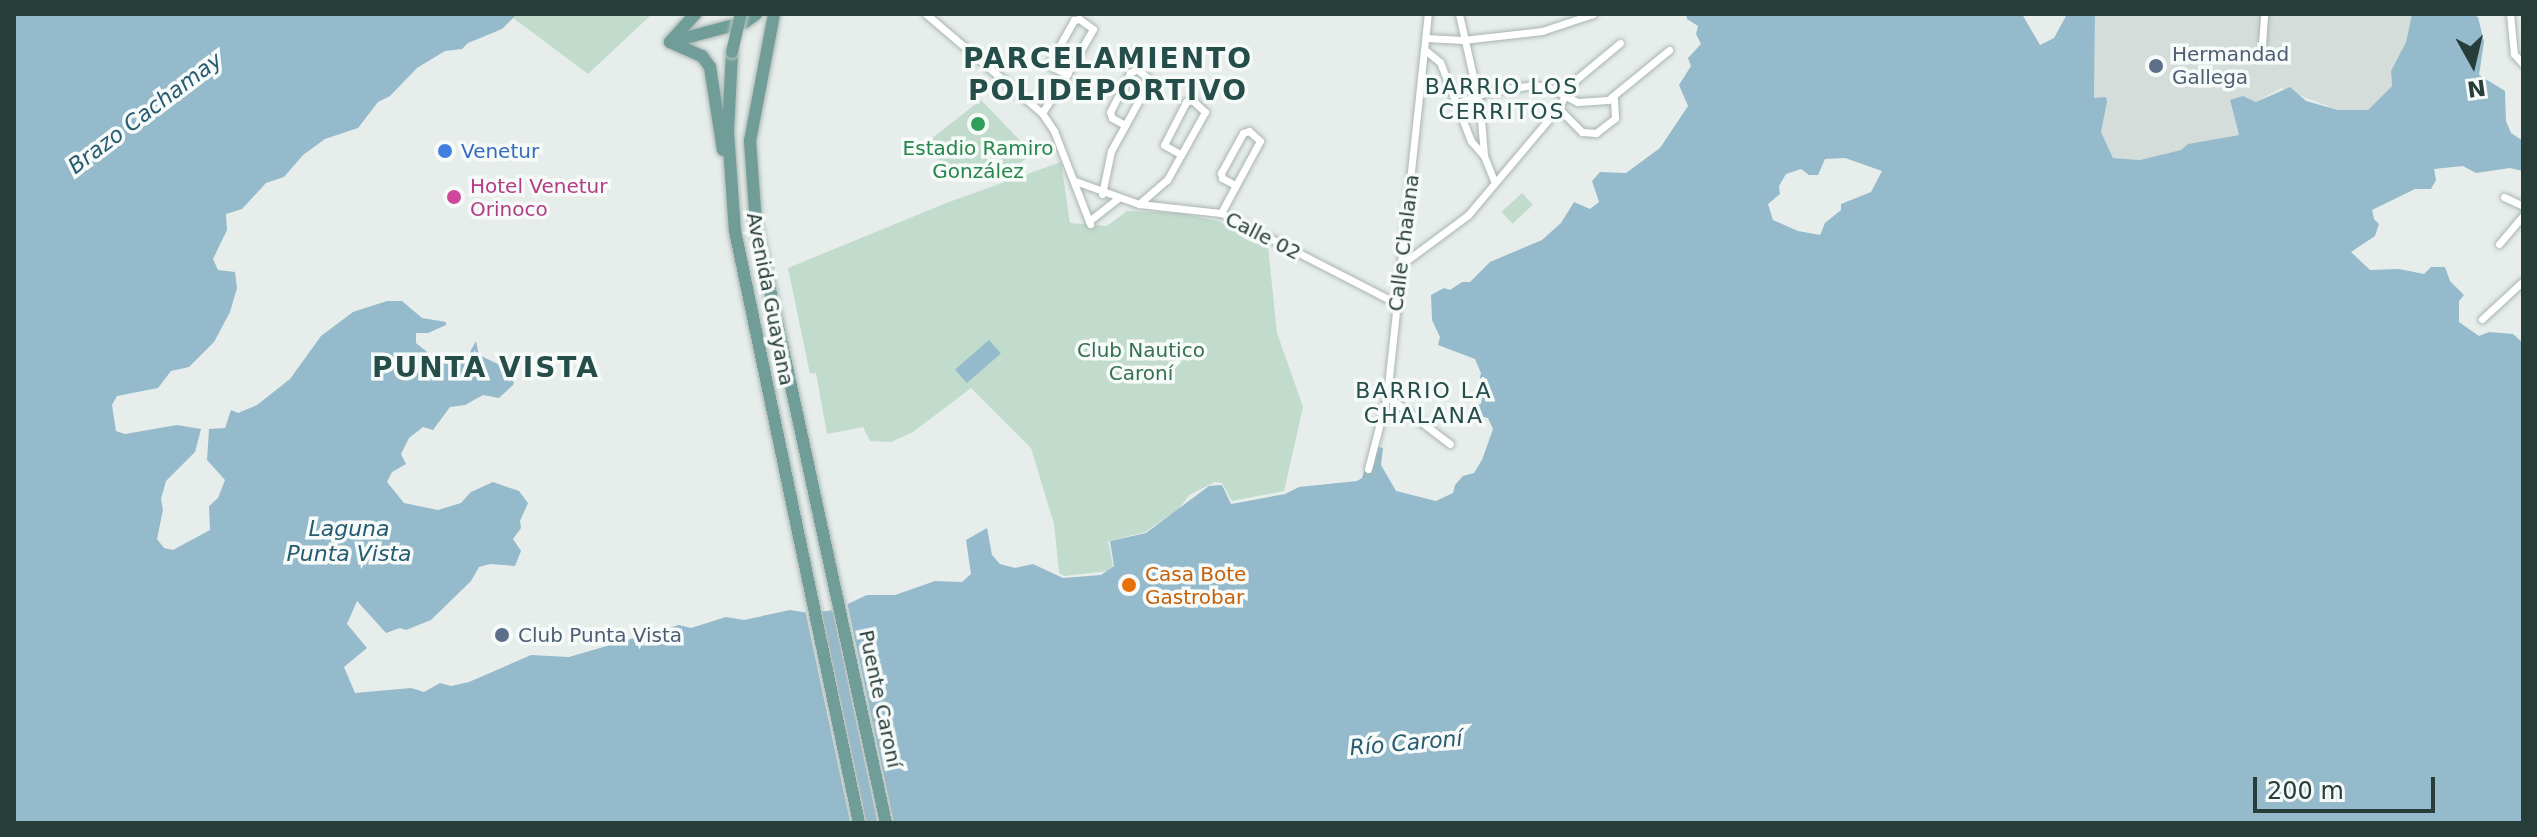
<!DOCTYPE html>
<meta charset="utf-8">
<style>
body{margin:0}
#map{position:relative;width:2537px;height:837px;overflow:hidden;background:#e6edeb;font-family:"DejaVu Sans",sans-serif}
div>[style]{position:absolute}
.built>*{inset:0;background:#d4ddda}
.green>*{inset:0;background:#c1dbcc;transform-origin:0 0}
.water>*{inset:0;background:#95bacb;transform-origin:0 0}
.pier>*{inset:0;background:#e6edeb;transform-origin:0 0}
.roads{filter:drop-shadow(0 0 2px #a9b5b2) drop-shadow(0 0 2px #a9b5b2)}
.minor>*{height:7px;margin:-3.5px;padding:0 3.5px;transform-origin:3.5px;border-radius:3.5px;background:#fff}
.primary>*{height:12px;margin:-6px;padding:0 6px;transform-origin:6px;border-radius:6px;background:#709d98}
.bridges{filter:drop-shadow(0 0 2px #c3c9c8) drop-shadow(0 0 2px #c3c9c8)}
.primary-bridge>*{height:12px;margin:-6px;padding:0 6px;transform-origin:6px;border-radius:6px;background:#709d98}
.dots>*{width:22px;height:22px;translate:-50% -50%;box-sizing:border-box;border:4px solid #f6faf8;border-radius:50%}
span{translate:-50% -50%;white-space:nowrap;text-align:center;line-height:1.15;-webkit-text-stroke:7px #f6faf8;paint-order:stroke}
.service-label{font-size:20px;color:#4e5e75}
.left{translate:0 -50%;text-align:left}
.leisure-label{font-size:20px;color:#27864d}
.shop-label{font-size:20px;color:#366cbe}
.hotel-label{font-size:20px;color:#b23c85}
.street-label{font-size:20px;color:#273d3a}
.park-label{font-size:20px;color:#356f54}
.food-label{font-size:20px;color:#c56008}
.neighbourhood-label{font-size:22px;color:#254d49;letter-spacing:2px}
.water-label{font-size:22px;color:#275b72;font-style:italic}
.district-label{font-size:28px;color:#254d49;font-weight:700;letter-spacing:2px}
.frame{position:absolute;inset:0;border:16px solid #273d3a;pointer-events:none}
.north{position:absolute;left:2433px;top:24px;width:80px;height:80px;-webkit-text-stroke:6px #f6faf8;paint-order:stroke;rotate:172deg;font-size:22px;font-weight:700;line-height:32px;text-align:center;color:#273d3a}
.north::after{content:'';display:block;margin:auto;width:28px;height:36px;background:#273d3a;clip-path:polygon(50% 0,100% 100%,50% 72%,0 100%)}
.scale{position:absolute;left:2253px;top:777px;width:182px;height:36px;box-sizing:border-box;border:4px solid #273d3a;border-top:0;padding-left:10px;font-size:24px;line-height:28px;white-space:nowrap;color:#273d3a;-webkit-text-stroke:6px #f6faf8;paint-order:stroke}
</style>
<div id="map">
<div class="built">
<i style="clip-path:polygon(2095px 14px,2412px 14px,2406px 42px,2391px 71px,2392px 86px,2368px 110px,2338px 110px,2281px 88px,2256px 102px,2243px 96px,2230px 101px,2239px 135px,2189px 144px,2181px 150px,2140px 160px,2113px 158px,2101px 132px,2107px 102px,2094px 98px)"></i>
</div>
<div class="green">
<i style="clip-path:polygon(508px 14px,652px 14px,588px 74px)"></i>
<i style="clip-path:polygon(981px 100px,1033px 154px,1007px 172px,990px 177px,951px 170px,922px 146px)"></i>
<i style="clip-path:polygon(1061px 162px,1070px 223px,1107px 226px,1127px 211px,1179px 213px,1218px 221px,1268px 247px,1277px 333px,1303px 407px,1284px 491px,1232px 501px,1222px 483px,1215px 482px,1189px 495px,1179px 509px,1145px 532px,1108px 541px,1113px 565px,1108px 571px,1064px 576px,1059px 573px,1054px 524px,1031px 448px,971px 388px,913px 432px,891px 442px,870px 441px,863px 427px,827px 434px,816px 373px,810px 374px,788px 268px,949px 202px)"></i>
<i style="left:1522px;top:193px;width:16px;height:28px;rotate:47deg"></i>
</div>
<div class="water">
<i style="clip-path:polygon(evenodd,14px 14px,517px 14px,502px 29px,468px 43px,462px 49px,445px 51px,417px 68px,390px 96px,378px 102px,358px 128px,325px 139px,303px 155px,284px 177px,266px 183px,242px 209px,226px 214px,227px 230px,213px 259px,218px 270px,235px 272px,237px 288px,230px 312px,214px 342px,189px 367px,171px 371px,158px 388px,117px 396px,112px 405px,116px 431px,125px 434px,177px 425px,201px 429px,195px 452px,166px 481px,161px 499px,163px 510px,157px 539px,164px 548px,173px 550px,210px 530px,209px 506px,218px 498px,225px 480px,207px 460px,209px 429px,225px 428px,231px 410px,238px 413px,257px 405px,290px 379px,321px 336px,353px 312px,387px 301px,402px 301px,422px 318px,446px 322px,446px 325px,428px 333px,416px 333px,416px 343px,437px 360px,451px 365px,465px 361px,476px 341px,479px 355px,504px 367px,504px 375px,514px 382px,513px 385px,499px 398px,483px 395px,465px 405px,450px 407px,433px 430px,423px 427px,409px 438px,401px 454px,406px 464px,392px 472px,387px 482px,404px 503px,438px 510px,461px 503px,471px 492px,493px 482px,519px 491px,528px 503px,520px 521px,521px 528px,513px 539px,521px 551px,515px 566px,490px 564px,479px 567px,471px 581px,431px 620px,406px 630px,400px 628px,386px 633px,357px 601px,347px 624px,367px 648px,344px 667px,355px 693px,411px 688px,424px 692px,440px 683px,451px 686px,469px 682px,531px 655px,569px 657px,679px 625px,691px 628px,726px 617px,744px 620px,790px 610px,809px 613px,835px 610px,867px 595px,895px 595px,935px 581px,962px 582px,971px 574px,966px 540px,987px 528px,992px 555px,1000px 564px,1015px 568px,1033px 564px,1063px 578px,1101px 575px,1114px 566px,1110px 541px,1146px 533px,1209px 486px,1222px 485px,1231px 504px,1285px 494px,1299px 487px,1357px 481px,1362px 478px,1372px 446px,1383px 448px,1381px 465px,1396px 491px,1436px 501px,1453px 493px,1455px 485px,1463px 476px,1474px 473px,1482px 460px,1493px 429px,1488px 418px,1470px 414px,1473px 406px,1481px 404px,1482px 397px,1476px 394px,1481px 373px,1475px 359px,1438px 345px,1440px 337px,1432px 320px,1431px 295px,1444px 288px,1450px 290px,1462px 282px,1470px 282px,1490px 262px,1542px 240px,1561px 223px,1574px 202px,1590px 209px,1599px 202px,1592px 181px,1600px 172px,1626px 173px,1660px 148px,1688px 106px,1679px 85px,1691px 66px,1688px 58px,1701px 44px,1696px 34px,1698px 26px,1687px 19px,1686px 14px,2022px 14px,2040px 45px,2054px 38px,2067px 14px,2095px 14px,2094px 98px,2106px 97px,2107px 102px,2101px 132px,2113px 158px,2140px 160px,2181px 150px,2188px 144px,2239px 135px,2230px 100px,2243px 96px,2256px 102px,2290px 87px,2306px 101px,2338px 110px,2368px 110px,2392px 86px,2391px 71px,2406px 42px,2412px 14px,2471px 14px,2478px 17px,2484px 42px,2479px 75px,2505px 91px,2506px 121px,2511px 133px,2523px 141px,2523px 171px,2510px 168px,2476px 173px,2463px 166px,2434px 169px,2436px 180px,2431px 189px,2415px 189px,2372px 210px,2374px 219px,2379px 224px,2375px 236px,2351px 252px,2370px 270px,2399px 269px,2424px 274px,2431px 267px,2445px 267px,2450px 281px,2464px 295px,2459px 301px,2459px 322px,2479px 336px,2489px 332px,2513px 334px,2523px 343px,2523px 823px,14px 823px,14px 14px,1845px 158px,1882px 171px,1871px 192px,1841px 204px,1841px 210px,1825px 223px,1820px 235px,1798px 231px,1773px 220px,1768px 204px,1780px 194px,1779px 186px,1786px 174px,1801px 169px,1809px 175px,1818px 175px,1825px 159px,1845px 158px)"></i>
<i style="left:989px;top:340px;width:18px;height:45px;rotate:49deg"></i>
</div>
<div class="pier">
<i style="left:847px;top:602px;width:226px;height:16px;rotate:78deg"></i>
<i style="left:821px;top:608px;width:220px;height:16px;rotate:78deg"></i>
</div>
<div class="roads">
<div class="minor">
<i style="left:926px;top:14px;width:153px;rotate:40.5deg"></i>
<i style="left:1042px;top:113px;width:22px;rotate:56deg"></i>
<i style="left:1054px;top:131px;width:100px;rotate:68.8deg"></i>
<i style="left:1459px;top:14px;width:95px;rotate:77.3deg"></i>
<i style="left:1480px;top:107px;width:49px;rotate:85.3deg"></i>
<i style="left:1484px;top:156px;width:27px;rotate:68deg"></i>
<i style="left:2510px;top:14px;width:40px;rotate:84.3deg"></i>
<i style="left:2514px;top:54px;width:13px;rotate:48deg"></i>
<i style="left:1426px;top:38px;width:37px;rotate:3deg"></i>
<i style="left:1463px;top:40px;width:80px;rotate:-6.5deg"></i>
<i style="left:1542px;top:31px;width:54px;rotate:-18.4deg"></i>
<i style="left:2262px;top:45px;width:31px;rotate:-86deg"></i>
<i style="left:1425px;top:50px;width:19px;rotate:39deg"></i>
<i style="left:1440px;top:62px;width:85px;rotate:68.6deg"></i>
<i style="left:1471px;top:141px;width:20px;rotate:49deg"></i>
<i style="left:1458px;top:103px;width:31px;rotate:-21deg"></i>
<i style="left:1487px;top:92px;width:48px;rotate:-8.5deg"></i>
<i style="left:1534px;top:85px;width:16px;rotate:11deg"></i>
<i style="left:1550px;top:88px;width:31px;rotate:27deg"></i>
<i style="left:1578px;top:102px;width:30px;rotate:-4deg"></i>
<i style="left:1608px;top:100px;width:79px;rotate:-39.3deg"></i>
<i style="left:1558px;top:108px;width:34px;rotate:45deg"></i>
<i style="left:1582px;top:132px;width:14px;rotate:4deg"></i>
<i style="left:1596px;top:133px;width:24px;rotate:-38deg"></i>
<i style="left:1615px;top:118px;width:20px;rotate:-93deg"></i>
<i style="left:1042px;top:113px;width:46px;rotate:-57.3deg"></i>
<i style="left:1067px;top:74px;width:52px;rotate:-60deg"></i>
<i style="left:1093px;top:29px;width:17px;rotate:-144deg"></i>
<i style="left:1079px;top:19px;width:5px;rotate:169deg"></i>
<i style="left:1074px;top:20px;width:47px;rotate:119.3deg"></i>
<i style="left:1051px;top:61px;width:6px;rotate:81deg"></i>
<i style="left:1052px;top:67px;width:17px;rotate:25deg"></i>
<i style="left:1075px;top:181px;width:68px;rotate:19.8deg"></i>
<i style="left:1139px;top:204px;width:82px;rotate:6.3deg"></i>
<i style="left:1221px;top:213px;width:197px;rotate:27.2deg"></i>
<i style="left:1102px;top:194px;width:44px;rotate:-78.2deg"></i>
<i style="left:1111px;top:151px;width:81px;rotate:-61.2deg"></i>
<i style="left:1150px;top:80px;width:17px;rotate:-140deg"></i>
<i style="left:1137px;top:69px;width:8px;rotate:150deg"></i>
<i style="left:1130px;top:73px;width:44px;rotate:117.1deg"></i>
<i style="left:1110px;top:112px;width:6px;rotate:72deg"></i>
<i style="left:1112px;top:118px;width:15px;rotate:28deg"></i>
<i style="left:2504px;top:197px;width:21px;rotate:25deg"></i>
<i style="left:1139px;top:204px;width:37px;rotate:-41deg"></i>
<i style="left:1167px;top:180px;width:78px;rotate:-60.8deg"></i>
<i style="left:1205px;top:112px;width:18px;rotate:-137deg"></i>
<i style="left:1192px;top:100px;width:6px;rotate:162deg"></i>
<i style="left:1186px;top:102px;width:48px;rotate:117.1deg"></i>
<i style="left:1164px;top:145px;width:18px;rotate:29deg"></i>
<i style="left:1221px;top:213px;width:82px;rotate:-61.6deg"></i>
<i style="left:1260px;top:141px;width:15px;rotate:-138deg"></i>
<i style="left:1249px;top:131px;width:6px;rotate:162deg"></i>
<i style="left:1243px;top:133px;width:46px;rotate:118.8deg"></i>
<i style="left:1221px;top:173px;width:5px;rotate:79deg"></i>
<i style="left:1222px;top:178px;width:15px;rotate:28deg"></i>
<i style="left:1089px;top:221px;width:36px;rotate:-38deg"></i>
<i style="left:2499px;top:244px;width:38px;rotate:-50deg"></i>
<i style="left:1402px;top:264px;width:82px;rotate:-36.6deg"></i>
<i style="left:1468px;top:215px;width:140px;rotate:-49.9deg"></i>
<i style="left:1558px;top:108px;width:30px;rotate:-60deg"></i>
<i style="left:1573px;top:82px;width:61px;rotate:-39.7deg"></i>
<i style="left:2482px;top:319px;width:56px;rotate:-42.8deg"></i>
<i style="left:1387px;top:396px;width:79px;rotate:37.3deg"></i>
<i style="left:1368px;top:469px;width:75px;rotate:-75.4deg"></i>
<i style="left:1387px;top:396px;width:384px;rotate:-83.9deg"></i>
</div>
<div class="primary">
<i style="left:774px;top:14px;width:129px;rotate:100.7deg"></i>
<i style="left:750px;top:141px;width:84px;rotate:85.9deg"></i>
<i style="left:756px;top:225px;width:612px;rotate:77.74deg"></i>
<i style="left:670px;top:42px;width:35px;rotate:24deg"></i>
<i style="left:702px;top:56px;width:14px;rotate:54deg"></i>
<i style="left:710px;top:67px;width:84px;rotate:81.1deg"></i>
<i style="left:670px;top:42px;width:78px;rotate:-14.9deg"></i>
<i style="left:745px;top:22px;width:14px;rotate:-36deg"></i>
<i style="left:670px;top:42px;width:38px;rotate:-48deg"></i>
<i style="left:732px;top:52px;width:80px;rotate:92.9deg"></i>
<i style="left:728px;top:132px;width:99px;rotate:86deg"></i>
<i style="left:735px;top:231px;width:605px;rotate:78.17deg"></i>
</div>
</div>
<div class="bridges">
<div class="primary-bridge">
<i style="left:732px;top:52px;width:39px;rotate:-77deg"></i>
</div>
</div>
<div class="dots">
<i style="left:2156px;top:66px;background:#5c6f8a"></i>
<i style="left:978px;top:124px;background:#2e9e5b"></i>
<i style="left:445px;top:151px;background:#3f7fe0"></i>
<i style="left:454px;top:197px;background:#d1479c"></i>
<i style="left:1129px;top:585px;background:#e8710a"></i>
<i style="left:502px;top:635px;background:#5c6f8a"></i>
</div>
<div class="service-label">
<span class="left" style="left:2172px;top:66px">Hermandad<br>Gallega</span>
<span class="left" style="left:518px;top:635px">Club Punta Vista</span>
</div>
<div class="leisure-label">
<span style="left:978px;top:160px">Estadio Ramiro<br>González</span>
</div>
<div class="shop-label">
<span class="left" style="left:461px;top:151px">Venetur</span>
</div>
<div class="hotel-label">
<span class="left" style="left:470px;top:198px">Hotel Venetur<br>Orinoco</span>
</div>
<div class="street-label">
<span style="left:1263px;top:236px;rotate:27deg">Calle 02</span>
<span style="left:1404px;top:243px;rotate:-83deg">Calle Chalana</span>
<span style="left:770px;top:299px;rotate:79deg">Avenida Guayana</span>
<span style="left:880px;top:699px;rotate:78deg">Puente Caroní</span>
</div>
<div class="park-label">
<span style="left:1141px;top:362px">Club Nautico<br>Caroní</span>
</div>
<div class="food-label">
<span class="left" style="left:1145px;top:586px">Casa Bote<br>Gastrobar</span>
</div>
<div class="neighbourhood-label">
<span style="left:1502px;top:99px">BARRIO LOS<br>CERRITOS</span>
<span style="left:1424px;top:403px">BARRIO LA<br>CHALANA</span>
</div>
<div class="water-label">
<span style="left:145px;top:113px;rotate:-37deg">Brazo Cachamay</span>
<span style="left:349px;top:541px">Laguna<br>Punta Vista</span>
<span style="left:1406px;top:743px;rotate:-5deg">Río Caroní</span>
</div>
<div class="district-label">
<span style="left:1108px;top:75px">PARCELAMIENTO<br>POLIDEPORTIVO</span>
<span style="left:486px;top:368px">PUNTA VISTA</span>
</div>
<div class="frame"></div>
<div class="north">N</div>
<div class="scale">200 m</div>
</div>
